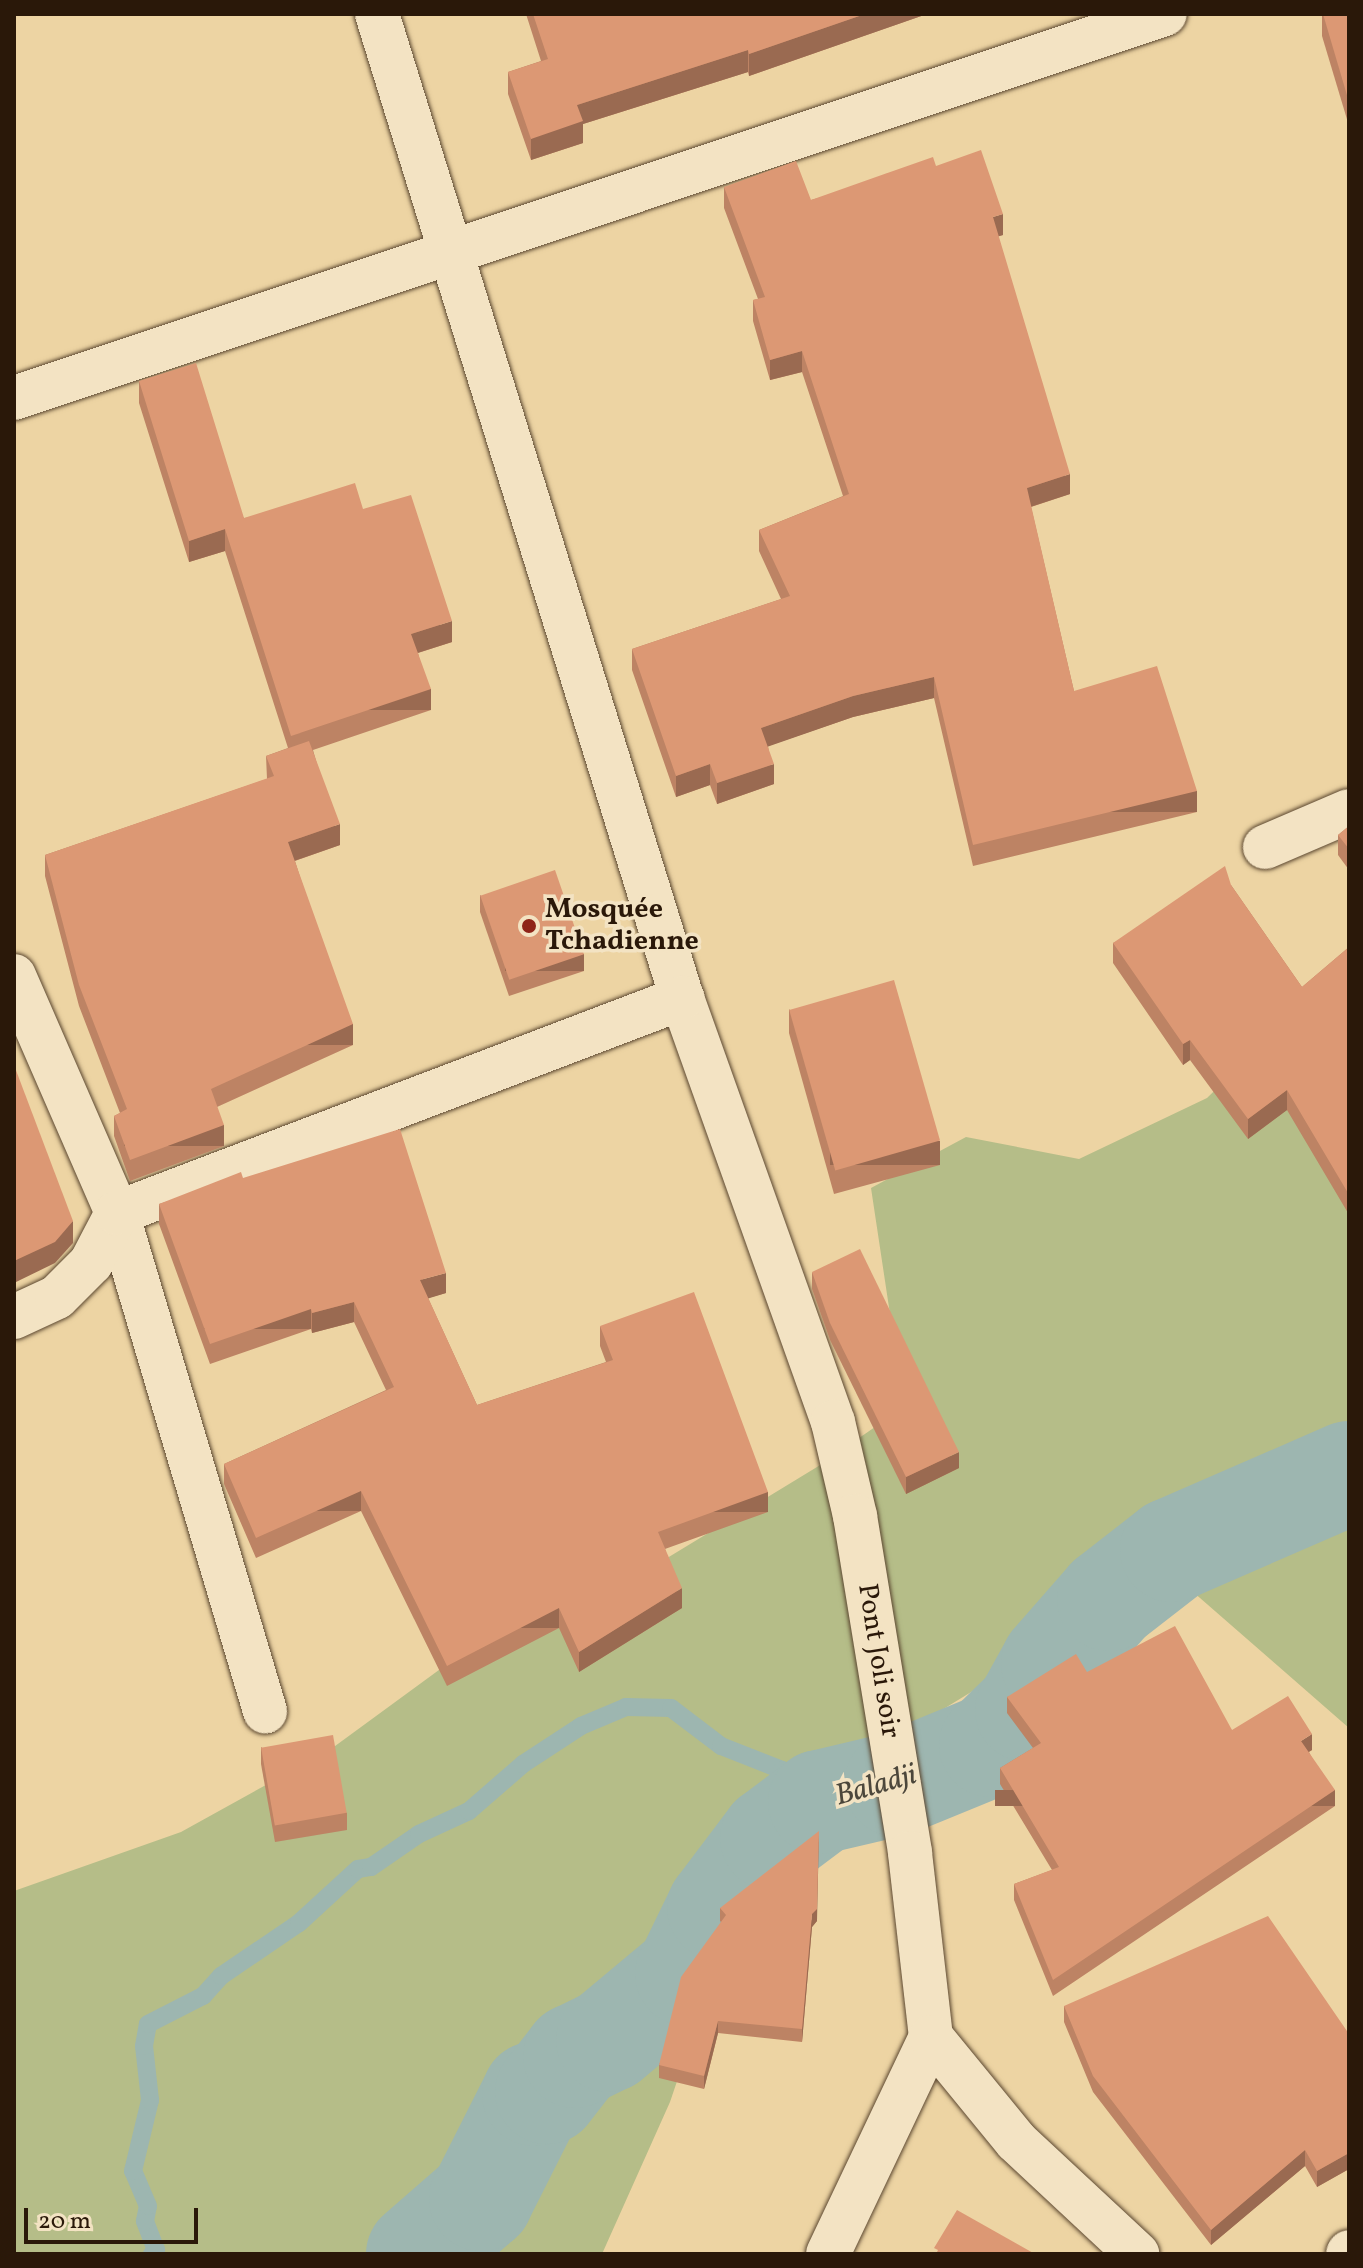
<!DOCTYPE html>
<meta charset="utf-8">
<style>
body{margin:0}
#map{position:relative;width:1363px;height:2268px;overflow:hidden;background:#edd4a3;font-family:Vollkorn,serif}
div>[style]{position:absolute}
.green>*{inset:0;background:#b5bd88}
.stream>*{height:18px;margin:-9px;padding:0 9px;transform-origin:9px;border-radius:9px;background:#9db6b0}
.river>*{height:104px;margin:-52px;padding:0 52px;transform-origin:52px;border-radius:52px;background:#9db6b0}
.roads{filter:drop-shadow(0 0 2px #5b4730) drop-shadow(0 0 2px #5b4730)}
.minor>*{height:44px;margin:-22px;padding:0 22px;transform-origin:22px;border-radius:22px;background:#f3e3c3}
.wall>*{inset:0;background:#bd8364}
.shaded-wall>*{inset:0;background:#9a6a51;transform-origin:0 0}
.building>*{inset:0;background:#dc9874;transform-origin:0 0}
.dots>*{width:22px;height:22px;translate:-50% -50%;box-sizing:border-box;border:4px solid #f3e3c3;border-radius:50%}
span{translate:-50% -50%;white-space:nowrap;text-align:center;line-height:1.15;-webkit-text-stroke:7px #f3e3c3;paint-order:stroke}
.poi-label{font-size:28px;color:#2a1809;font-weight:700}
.left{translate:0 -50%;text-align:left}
.street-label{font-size:28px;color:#2a1809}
.water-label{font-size:30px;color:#4c473b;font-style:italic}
.frame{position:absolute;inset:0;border:16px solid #2a1809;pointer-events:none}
.scale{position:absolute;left:24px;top:2208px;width:174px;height:36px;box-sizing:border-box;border:4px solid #2a1809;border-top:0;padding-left:10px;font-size:24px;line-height:28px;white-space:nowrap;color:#2a1809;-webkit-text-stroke:6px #f3e3c3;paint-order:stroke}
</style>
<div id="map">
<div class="green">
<i style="clip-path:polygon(1349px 960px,1349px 1728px,1161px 1564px,1100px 1591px,994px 1678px,808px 1792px,721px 1951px,670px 2102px,602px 2254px,14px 2254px,14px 1891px,181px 1832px,331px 1749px,469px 1648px,570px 1617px,817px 1467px,904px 1407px,871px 1188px,966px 1137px,1079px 1159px,1207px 1098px)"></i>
</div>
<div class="stream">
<i style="left:152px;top:2254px;width:6px;rotate:-45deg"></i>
<i style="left:156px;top:2250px;width:31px;rotate:-111deg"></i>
<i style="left:145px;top:2221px;width:15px;rotate:-79deg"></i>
<i style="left:148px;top:2206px;width:38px;rotate:-113deg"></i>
<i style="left:133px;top:2171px;width:73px;rotate:-76.5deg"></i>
<i style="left:150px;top:2100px;width:54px;rotate:-96.3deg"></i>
<i style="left:144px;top:2046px;width:22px;rotate:-80deg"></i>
<i style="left:148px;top:2024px;width:62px;rotate:-27deg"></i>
<i style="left:203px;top:1996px;width:27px;rotate:-48deg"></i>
<i style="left:221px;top:1976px;width:94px;rotate:-34.2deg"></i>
<i style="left:299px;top:1923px;width:80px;rotate:-42.5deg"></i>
<i style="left:358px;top:1869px;width:13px;rotate:-9deg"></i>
<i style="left:371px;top:1867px;width:58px;rotate:-34.5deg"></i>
<i style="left:419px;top:1834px;width:55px;rotate:-24.7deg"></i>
<i style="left:469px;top:1811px;width:72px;rotate:-41deg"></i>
<i style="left:523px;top:1764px;width:69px;rotate:-33.2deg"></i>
<i style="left:581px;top:1726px;width:49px;rotate:-22.9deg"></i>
<i style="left:626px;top:1707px;width:45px;rotate:1.3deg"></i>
<i style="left:671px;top:1708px;width:63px;rotate:37.2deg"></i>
<i style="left:721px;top:1746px;width:66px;rotate:21.5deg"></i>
<i style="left:782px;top:1770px;width:50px;rotate:40.1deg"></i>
</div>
<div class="river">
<i style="left:418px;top:2254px;width:84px;rotate:-41.1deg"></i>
<i style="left:481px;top:2199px;width:118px;rotate:-63.2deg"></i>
<i style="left:534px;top:2094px;width:13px;rotate:-9deg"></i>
<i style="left:547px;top:2092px;width:46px;rotate:-52.1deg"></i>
<i style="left:575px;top:2056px;width:37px;rotate:-26deg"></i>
<i style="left:608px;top:2040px;width:103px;rotate:-39.9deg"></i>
<i style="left:687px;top:1974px;width:73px;rotate:-64.1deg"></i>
<i style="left:719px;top:1908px;width:88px;rotate:-52.9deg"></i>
<i style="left:772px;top:1838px;width:60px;rotate:-36.9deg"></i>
<i style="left:820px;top:1802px;width:78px;rotate:-13.3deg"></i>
<i style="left:896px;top:1784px;width:103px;rotate:-22.3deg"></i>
<i style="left:991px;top:1745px;width:50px;rotate:-44.2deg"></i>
<i style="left:1027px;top:1710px;width:54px;rotate:-61deg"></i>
<i style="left:1053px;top:1663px;width:85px;rotate:-48.8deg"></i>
<i style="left:1109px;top:1599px;width:80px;rotate:-37.9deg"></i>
<i style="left:1172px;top:1550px;width:193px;rotate:-23.5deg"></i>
</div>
<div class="roads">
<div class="minor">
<i style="left:377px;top:14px;width:1030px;rotate:72.78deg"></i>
<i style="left:682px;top:998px;width:450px;rotate:70.4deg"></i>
<i style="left:833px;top:1422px;width:97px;rotate:76.8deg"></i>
<i style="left:855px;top:1516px;width:341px;rotate:80.7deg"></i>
<i style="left:910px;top:1853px;width:185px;rotate:83.5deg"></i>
<i style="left:931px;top:2037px;width:240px;rotate:115.4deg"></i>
<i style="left:14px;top:398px;width:1213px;rotate:-18.45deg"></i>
<i style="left:1265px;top:847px;width:91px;rotate:-23.2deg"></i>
<i style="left:14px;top:976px;width:258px;rotate:66.5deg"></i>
<i style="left:117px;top:1213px;width:520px;rotate:73.45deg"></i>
<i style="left:14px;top:1317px;width:47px;rotate:-24.9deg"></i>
<i style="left:57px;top:1297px;width:48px;rotate:-45deg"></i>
<i style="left:91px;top:1263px;width:56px;rotate:-62.5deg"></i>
<i style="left:117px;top:1213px;width:605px;rotate:-20.83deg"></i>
<i style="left:931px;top:2037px;width:134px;rotate:50.7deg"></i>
<i style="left:1016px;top:2141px;width:166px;rotate:43deg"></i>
<i style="left:1348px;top:2254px;width:2px;rotate:-63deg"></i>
</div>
</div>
<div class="wall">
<i style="clip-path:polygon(526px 14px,927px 14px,749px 76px,748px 72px,583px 124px,583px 143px,531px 160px,508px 94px,508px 72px,541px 61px)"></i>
<i style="clip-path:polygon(1322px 14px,1349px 14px,1349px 126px,1322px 36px)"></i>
<i style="clip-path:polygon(936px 166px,1003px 235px,998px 236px,1070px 494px,1031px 507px,1074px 691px,1197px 812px,973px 866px,934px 698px,853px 717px,768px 746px,774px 784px,717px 804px,710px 785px,676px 797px,632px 670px,632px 649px,781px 599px,759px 551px,759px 530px,843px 496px,802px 372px,770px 380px,753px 321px,753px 300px,758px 299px,724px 208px,724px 187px,811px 200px)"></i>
<i style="clip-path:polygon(139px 381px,244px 518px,363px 509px,452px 642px,418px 653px,431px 710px,313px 750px,340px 845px,295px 861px,353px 1045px,217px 1107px,224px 1146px,130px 1181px,114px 1136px,114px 1116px,120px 1113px,79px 1006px,45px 876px,45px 855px,267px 779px,266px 756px,288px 748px,225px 551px,189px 562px,139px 403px)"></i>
<i style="clip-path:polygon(1349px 826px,1349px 870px,1338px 855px,1338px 835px)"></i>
<i style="clip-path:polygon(1231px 885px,1302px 987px,1349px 947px,1349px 1212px,1348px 1213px,1287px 1110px,1248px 1139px,1190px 1060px,1183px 1065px,1113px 963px,1113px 943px)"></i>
<i style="clip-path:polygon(480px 895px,584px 971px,509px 996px,480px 912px)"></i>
<i style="clip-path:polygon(789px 1009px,940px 1165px,834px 1194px,789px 1033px)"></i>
<i style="clip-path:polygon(243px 1178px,446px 1293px,428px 1298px,477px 1405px,606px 1362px,600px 1346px,600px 1326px,768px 1512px,665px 1549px,682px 1608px,579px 1672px,559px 1628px,447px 1686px,361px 1511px,256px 1558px,224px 1484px,224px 1464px,386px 1390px,354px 1322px,312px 1333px,311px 1329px,210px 1364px,159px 1224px,159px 1204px)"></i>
<i style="clip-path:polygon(812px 1272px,959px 1468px,906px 1494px,830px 1340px,812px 1289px)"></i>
<i style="clip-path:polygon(1087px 1672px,1232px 1730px,1312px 1750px,1309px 1752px,1335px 1806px,1053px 1996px,1014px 1900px,1014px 1884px,1052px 1870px,1000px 1784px,1000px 1768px,1033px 1748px,1007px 1713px,1007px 1697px)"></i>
<i style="clip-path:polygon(261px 1747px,347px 1813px,347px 1830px,275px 1842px,261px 1764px)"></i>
<i style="clip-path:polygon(720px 1908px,817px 1921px,812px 1927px,802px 2042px,718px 2033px,704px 2089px,659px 2078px,659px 2065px,721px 1922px,720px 1921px)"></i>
<i style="clip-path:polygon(1064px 2006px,1349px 2034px,1349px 2169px,1317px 2187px,1305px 2166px,1211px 2245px,1093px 2092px,1064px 2022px)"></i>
</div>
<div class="shaded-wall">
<i style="clip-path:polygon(865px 14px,927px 14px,749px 76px,749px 54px)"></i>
<i style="clip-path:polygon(748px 50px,748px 72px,583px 124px,583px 143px,531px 160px,531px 139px,577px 105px)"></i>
<i style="clip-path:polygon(1003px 214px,1003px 235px,993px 238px,993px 217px)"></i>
<i style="clip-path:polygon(802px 351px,802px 372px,770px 380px,770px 360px)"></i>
<i style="clip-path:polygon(1070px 474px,1070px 494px,1027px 508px,1027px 488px)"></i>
<i style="clip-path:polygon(225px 529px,225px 551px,189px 562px,189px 541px)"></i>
<i style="clip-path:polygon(452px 621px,452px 642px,411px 655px,411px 634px)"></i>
<i style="clip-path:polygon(934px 677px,934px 698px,853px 717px,761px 749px,761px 728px,853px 696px)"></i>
<i style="left:431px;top:689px;width:21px;height:148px;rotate:90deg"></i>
<i style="clip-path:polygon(710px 764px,710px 785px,676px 797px,676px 776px)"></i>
<i style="clip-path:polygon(774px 764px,774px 784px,717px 804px,717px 783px)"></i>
<i style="left:1197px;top:791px;width:21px;height:230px;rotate:90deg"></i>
<i style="clip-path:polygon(340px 824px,340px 845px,288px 863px,288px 842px)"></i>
<i style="left:584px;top:954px;width:17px;height:79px;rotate:90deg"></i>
<i style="left:353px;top:1024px;width:21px;height:156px;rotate:90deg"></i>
<i style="clip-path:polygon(1190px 1040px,1190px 1060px,1183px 1065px,1183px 1044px)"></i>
<i style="clip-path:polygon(1287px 1090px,1287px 1110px,1248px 1139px,1248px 1119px)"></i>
<i style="left:224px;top:1125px;width:21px;height:100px;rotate:90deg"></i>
<i style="left:940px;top:1141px;width:24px;height:110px;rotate:90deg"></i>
<i style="left:1349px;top:1192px;width:20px;height:1px;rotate:90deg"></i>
<i style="clip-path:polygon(73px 1221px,73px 1243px,55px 1263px,14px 1283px,14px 1261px)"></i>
<i style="clip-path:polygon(446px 1273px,446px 1293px,420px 1301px,420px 1280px)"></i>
<i style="clip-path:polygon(354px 1302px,354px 1322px,312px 1333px,312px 1313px)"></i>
<i style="left:311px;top:1309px;width:20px;height:107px;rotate:90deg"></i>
<i style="clip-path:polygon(959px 1452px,959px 1468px,906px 1494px,906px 1477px)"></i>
<i style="left:361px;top:1491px;width:20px;height:115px;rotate:90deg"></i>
<i style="left:768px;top:1492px;width:20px;height:117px;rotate:90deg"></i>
<i style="clip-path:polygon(682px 1588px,682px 1608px,579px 1672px,579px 1652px)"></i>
<i style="left:559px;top:1608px;width:20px;height:126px;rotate:90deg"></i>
<i style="clip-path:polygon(1312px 1734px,1312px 1750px,1301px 1756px,1301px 1741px)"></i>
<i style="left:1335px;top:1790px;width:16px;height:340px;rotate:90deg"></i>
<i style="clip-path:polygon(819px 1831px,817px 1921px,812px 1927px,802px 2042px,802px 2029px)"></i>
<i style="clip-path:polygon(718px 2021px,718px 2033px,704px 2089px,704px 2076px)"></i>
<i style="clip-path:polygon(1305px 2150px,1305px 2166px,1211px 2245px,1211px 2230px)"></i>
<i style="clip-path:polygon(1349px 2153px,1349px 2169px,1317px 2187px,1317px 2171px)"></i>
</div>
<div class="building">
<i style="clip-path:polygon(533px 14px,865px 14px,749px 54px,748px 50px,577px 105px,583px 121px,531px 139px,508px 72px,548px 59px)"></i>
<i style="clip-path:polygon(1323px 14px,1349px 14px,1349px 102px)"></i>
<i style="clip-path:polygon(981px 150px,1003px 214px,993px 217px,1070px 474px,1027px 488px,1074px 691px,1157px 666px,1197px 791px,973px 845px,934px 677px,853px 696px,761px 728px,774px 764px,717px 783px,710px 764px,676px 776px,632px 649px,790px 596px,759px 530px,849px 494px,802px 351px,770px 360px,753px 300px,765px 297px,724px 187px,796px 161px,811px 200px,933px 157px,936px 166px)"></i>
<i style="clip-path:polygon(196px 363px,244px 518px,355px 483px,363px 509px,411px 495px,452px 621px,411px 634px,431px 689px,291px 736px,225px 529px,189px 541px,139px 381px)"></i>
<i style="clip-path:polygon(309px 741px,340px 824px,288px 842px,353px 1024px,211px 1089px,224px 1125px,130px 1160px,114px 1116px,127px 1109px,79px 985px,45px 855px,274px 776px,266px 756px)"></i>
<i style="clip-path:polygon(1349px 826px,1349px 849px,1338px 835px)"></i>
<i style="clip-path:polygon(1225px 866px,1231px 885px,1302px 987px,1349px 947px,1349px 1192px,1348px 1193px,1287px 1090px,1248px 1119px,1190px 1040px,1183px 1044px,1113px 943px)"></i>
<i style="left:555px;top:870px;width:89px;height:79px;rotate:71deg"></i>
<i style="left:894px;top:980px;width:167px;height:109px;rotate:74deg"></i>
<i style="clip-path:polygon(14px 1065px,73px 1221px,55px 1242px,14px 1261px)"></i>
<i style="clip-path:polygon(400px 1129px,446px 1273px,420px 1280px,477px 1405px,613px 1360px,600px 1326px,694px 1292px,768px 1492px,658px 1532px,682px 1588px,579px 1652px,559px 1608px,447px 1666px,361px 1491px,256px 1538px,224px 1464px,394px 1387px,354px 1302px,312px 1313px,311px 1309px,210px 1344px,159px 1204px,241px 1172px,243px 1178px)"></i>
<i style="clip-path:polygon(860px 1249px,959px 1452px,906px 1477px,830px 1323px,812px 1272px)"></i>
<i style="clip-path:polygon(1175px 1626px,1232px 1730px,1288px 1696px,1312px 1734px,1301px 1741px,1335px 1790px,1053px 1980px,1014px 1884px,1059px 1867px,1000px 1768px,1041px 1743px,1007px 1697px,1076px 1654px,1087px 1672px)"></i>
<i style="left:333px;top:1735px;width:79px;height:73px;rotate:80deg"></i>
<i style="clip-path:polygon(819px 1831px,817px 1909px,812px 1914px,802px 2029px,718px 2021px,704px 2076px,659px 2065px,681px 1977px,726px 1915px,720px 1908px)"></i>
<i style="clip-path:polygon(1268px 1916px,1349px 2034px,1349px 2153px,1317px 2171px,1305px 2150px,1211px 2230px,1093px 2076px,1064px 2006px)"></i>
<i style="clip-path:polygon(957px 2210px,1035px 2254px,936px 2254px,938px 2250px,934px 2248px)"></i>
</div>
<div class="dots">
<i style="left:529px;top:926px;background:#8f2418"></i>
</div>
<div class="poi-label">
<span class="left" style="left:545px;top:926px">Mosquée<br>Tchadienne</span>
</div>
<div class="street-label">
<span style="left:878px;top:1661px;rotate:81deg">Pont Joli soir</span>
</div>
<div class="water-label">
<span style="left:876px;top:1786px;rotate:-16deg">Baladji</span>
</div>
<div class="frame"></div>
<div class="scale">20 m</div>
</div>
